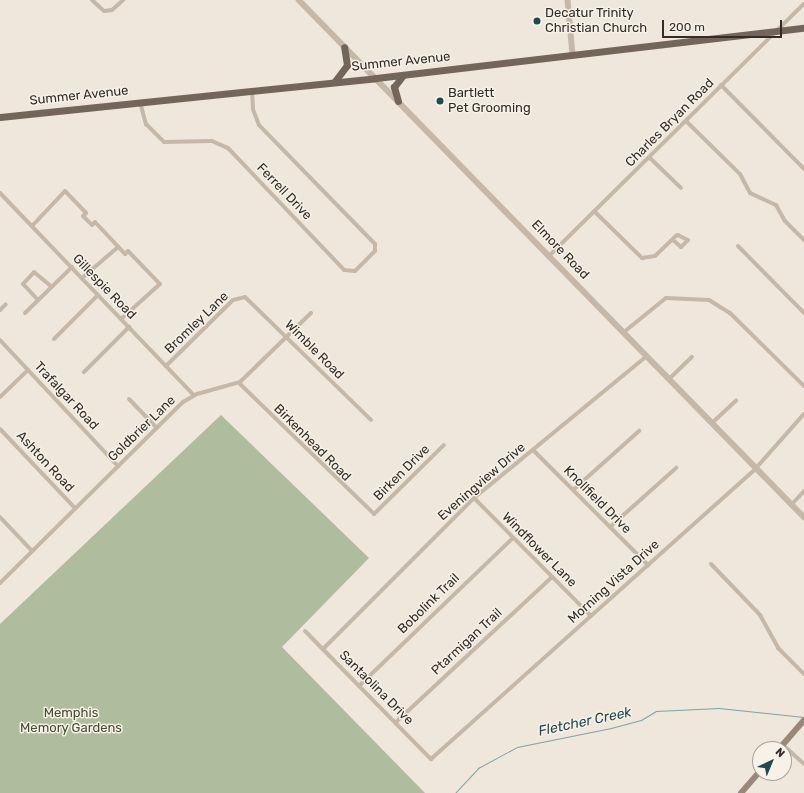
<!DOCTYPE html>
<style>
body{margin:0}
#map{position:relative;width:804px;height:793px;overflow:hidden;background:#efe7db;font-family:Rubik,sans-serif}
div>[style]{position:absolute}
.green>*{inset:0;background:#afbc9d}
.stream>*{height:1px;margin:-0.5px;padding:0 0.5px;transform-origin:0.5px;border-radius:0.5px;background:#7da3a9}
.minor>*{height:4px;margin:-2px;padding:0 2px;transform-origin:2px;border-radius:2px;background:#c5b8a9}
.tertiary>*{height:5.5px;margin:-2.75px;padding:0 2.75px;transform-origin:2.75px;border-radius:2.75px;background:#c5b8a9}
.secondary>*{height:6px;margin:-3px;padding:0 3px;transform-origin:3px;border-radius:3px;background:#99887a}
.primary>*{height:7px;margin:-3.5px;padding:0 3.5px;transform-origin:3.5px;border-radius:3.5px;background:#74655a}
.dots>*{width:11px;height:11px;translate:-50% -50%;box-sizing:border-box;border:2px solid #f7f1e7;border-radius:50%}
span{translate:-50% -50%;white-space:nowrap;text-align:center;line-height:1.15;-webkit-text-stroke:3px #f7f1e7;paint-order:stroke}
.poi-label{font-size:13px;color:#332c28}
.left{translate:0 -50%;text-align:left}
.street-label{font-size:13px;color:#332c28}
.park-label{font-size:13px;color:#404f2e}
.water-label{font-size:14px;color:#224950;font-style:italic}
.north{position:absolute;left:752px;top:741px;width:40px;height:40px;box-sizing:border-box;background:#f7f1e7;border:1px solid #a9a29b;border-radius:50%;rotate:44deg;font-size:11px;font-weight:700;line-height:16px;text-align:center;color:#332c28}
.north::after{content:'';display:block;margin:auto;width:14px;height:18px;background:#224950;clip-path:polygon(50% 0,100% 100%,50% 72%,0 100%)}
.scale{position:absolute;left:662px;top:20px;width:120px;height:18px;box-sizing:border-box;border:2px solid #332c28;border-top:0;padding-left:5px;font-size:12px;line-height:14px;white-space:nowrap;color:#332c28;-webkit-text-stroke:3px #f7f1e7;paint-order:stroke}
</style>
<div id="map">
<div class="green">
<i style="clip-path:polygon(221px 415px,369px 558px,282px 647px,425px 793px,0 793px,0 624px)"></i>
</div>
<div class="stream">
<i style="left:455px;top:793px;width:34px;rotate:-47deg"></i>
<i style="left:478px;top:768px;width:44px;rotate:-28.3deg"></i>
<i style="left:517px;top:747px;width:96px;rotate:-11.4deg"></i>
<i style="left:611px;top:728px;width:31px;rotate:-15deg"></i>
<i style="left:641px;top:720px;width:17px;rotate:-31deg"></i>
<i style="left:656px;top:711px;width:63px;rotate:-2.7deg"></i>
<i style="left:719px;top:708px;width:85px;rotate:6deg"></i>
</div>
<div class="minor">
<i style="left:92px;top:0;width:16px;rotate:43deg"></i>
<i style="left:104px;top:11px;width:8px;rotate:-7deg"></i>
<i style="left:112px;top:10px;width:15px;rotate:-42deg"></i>
<i style="left:721px;top:85px;width:118px;rotate:45.3deg"></i>
<i style="left:140px;top:102px;width:23px;rotate:75deg"></i>
<i style="left:146px;top:124px;width:25px;rotate:45deg"></i>
<i style="left:164px;top:142px;width:48px;rotate:-1.2deg"></i>
<i style="left:212px;top:141px;width:17px;rotate:24deg"></i>
<i style="left:228px;top:148px;width:168px;rotate:46.4deg"></i>
<i style="left:344px;top:270px;width:11px;rotate:5deg"></i>
<i style="left:355px;top:271px;width:28px;rotate:-45deg"></i>
<i style="left:375px;top:251px;width:7px;rotate:-90deg"></i>
<i style="left:375px;top:244px;width:166px;rotate:-134.3deg"></i>
<i style="left:259px;top:125px;width:17px;rotate:-111deg"></i>
<i style="left:253px;top:109px;width:18px;rotate:-93deg"></i>
<i style="left:687px;top:122px;width:74px;rotate:44.5deg"></i>
<i style="left:740px;top:174px;width:21px;rotate:62deg"></i>
<i style="left:750px;top:193px;width:29px;rotate:25deg"></i>
<i style="left:776px;top:205px;width:18px;rotate:61deg"></i>
<i style="left:785px;top:221px;width:27px;rotate:45deg"></i>
<i style="left:650px;top:158px;width:43px;rotate:44.1deg"></i>
<i style="left:0;top:193px;width:280px;rotate:46.2deg"></i>
<i style="left:595px;top:212px;width:66px;rotate:44.4deg"></i>
<i style="left:642px;top:258px;width:13px;rotate:-9deg"></i>
<i style="left:655px;top:256px;width:29px;rotate:-44deg"></i>
<i style="left:676px;top:236px;width:2px;rotate:-27deg"></i>
<i style="left:678px;top:235px;width:11px;rotate:27deg"></i>
<i style="left:688px;top:240px;width:10px;rotate:135deg"></i>
<i style="left:681px;top:247px;width:11px;rotate:-139deg"></i>
<i style="left:32px;top:226px;width:48px;rotate:-46.7deg"></i>
<i style="left:65px;top:191px;width:30px;rotate:46deg"></i>
<i style="left:86px;top:213px;width:4px;rotate:135deg"></i>
<i style="left:83px;top:216px;width:13px;rotate:45deg"></i>
<i style="left:92px;top:225px;width:4px;rotate:-45deg"></i>
<i style="left:95px;top:222px;width:44px;rotate:46.8deg"></i>
<i style="left:125px;top:254px;width:4px;rotate:-45deg"></i>
<i style="left:128px;top:251px;width:46px;rotate:45.9deg"></i>
<i style="left:160px;top:284px;width:52px;rotate:138.1deg"></i>
<i style="left:738px;top:246px;width:94px;rotate:45.4deg"></i>
<i style="left:550px;top:255px;width:357px;rotate:-44.7deg"></i>
<i style="left:82px;top:278px;width:48px;rotate:-40.7deg"></i>
<i style="left:38px;top:300px;width:22px;rotate:-133deg"></i>
<i style="left:23px;top:284px;width:16px;rotate:-47deg"></i>
<i style="left:34px;top:272px;width:23px;rotate:40deg"></i>
<i style="left:0;top:310px;width:8px;rotate:-45deg"></i>
<i style="left:25px;top:313px;width:66px;rotate:-44.4deg"></i>
<i style="left:624px;top:332px;width:54px;rotate:-39deg"></i>
<i style="left:666px;top:298px;width:43px;rotate:2.7deg"></i>
<i style="left:709px;top:300px;width:25px;rotate:32deg"></i>
<i style="left:730px;top:313px;width:104px;rotate:44.6deg"></i>
<i style="left:54px;top:339px;width:62px;rotate:-45deg"></i>
<i style="left:0;top:340px;width:173px;rotate:46.9deg"></i>
<i style="left:166px;top:366px;width:94px;rotate:-44.6deg"></i>
<i style="left:233px;top:300px;width:12px;rotate:-14deg"></i>
<i style="left:245px;top:297px;width:176px;rotate:44.3deg"></i>
<i style="left:84px;top:372px;width:64px;rotate:-45deg"></i>
<i style="left:669px;top:379px;width:32px;rotate:-44deg"></i>
<i style="left:239px;top:383px;width:188px;rotate:44.1deg"></i>
<i style="left:374px;top:514px;width:98px;rotate:-44.6deg"></i>
<i style="left:0;top:397px;width:39px;rotate:-44deg"></i>
<i style="left:129px;top:399px;width:40px;rotate:46deg"></i>
<i style="left:712px;top:423px;width:33px;rotate:-43deg"></i>
<i style="left:0;top:429px;width:109px;rotate:46.5deg"></i>
<i style="left:533px;top:450px;width:163px;rotate:45deg"></i>
<i style="left:573px;top:490px;width:89px;rotate:-41.8deg"></i>
<i style="left:474px;top:498px;width:166px;rotate:45.2deg"></i>
<i style="left:792px;top:504px;width:18px;rotate:-47deg"></i>
<i style="left:0;top:517px;width:47px;rotate:46.7deg"></i>
<i style="left:610px;top:527px;width:89px;rotate:-41.8deg"></i>
<i style="left:711px;top:564px;width:71px;rotate:46.1deg"></i>
<i style="left:760px;top:615px;width:38px;rotate:61deg"></i>
<i style="left:778px;top:648px;width:37px;rotate:45deg"></i>
<i style="left:0;top:583px;width:257px;rotate:-44.7deg"></i>
<i style="left:183px;top:402px;width:16px;rotate:-30deg"></i>
<i style="left:197px;top:394px;width:45px;rotate:-15.6deg"></i>
<i style="left:240px;top:382px;width:99px;rotate:-44.2deg"></i>
<i style="left:305px;top:631px;width:180px;rotate:45.5deg"></i>
<i style="left:431px;top:759px;width:436px;rotate:-41.8deg"></i>
<i style="left:756px;top:468px;width:72px;rotate:-48.4deg"></i>
<i style="left:323px;top:649px;width:214px;rotate:-45deg"></i>
<i style="left:474px;top:498px;width:224px;rotate:-39.4deg"></i>
<i style="left:359px;top:686px;width:214px;rotate:-43.9deg"></i>
<i style="left:396px;top:722px;width:213px;rotate:-42.9deg"></i>
<i style="left:783px;top:745px;width:28px;rotate:42deg"></i>
</div>
<div class="tertiary">
<i style="left:299px;top:0;width:723px;rotate:45.67deg"></i>
<i style="left:568px;top:0;width:55px;rotate:84.8deg"></i>
</div>
<div class="secondary">
<i style="left:779px;top:749px;width:38px;rotate:-49deg"></i>
<i style="left:741px;top:793px;width:29px;rotate:-49deg"></i>
</div>
<div class="primary">
<i style="left:335px;top:81px;width:20px;rotate:-53deg"></i>
<i style="left:347px;top:65px;width:18px;rotate:-99deg"></i>
<i style="left:398px;top:101px;width:15px;rotate:-106deg"></i>
<i style="left:394px;top:87px;width:15px;rotate:-53deg"></i>
<i style="left:0;top:117px;width:378px;rotate:-5.9deg"></i>
<i style="left:376px;top:78px;width:431px;rotate:-6.7deg"></i>
</div>
<div class="dots">
<i style="left:537px;top:21px;background:#224950"></i>
<i style="left:440px;top:101px;background:#224950"></i>
</div>
<div class="poi-label">
<span class="left" style="left:545px;top:21px">Decatur Trinity<br>Christian Church</span>
<span class="left" style="left:448px;top:101px">Bartlett<br>Pet Grooming</span>
</div>
<div class="street-label">
<span style="left:401px;top:62px;rotate:-6deg">Summer Avenue</span>
<span style="left:79px;top:96px;rotate:-6deg">Summer Avenue</span>
<span style="left:670px;top:123px;rotate:-45deg">Charles Bryan Road</span>
<span style="left:284px;top:192px;rotate:46deg">Ferrell Drive</span>
<span style="left:560px;top:250px;rotate:46deg">Elmore Road</span>
<span style="left:104px;top:287px;rotate:46deg">Gillespie Road</span>
<span style="left:197px;top:323px;rotate:-44deg">Bromley Lane</span>
<span style="left:314px;top:350px;rotate:45deg">Wimble Road</span>
<span style="left:66px;top:396px;rotate:47deg">Trafalgar Road</span>
<span style="left:142px;top:429px;rotate:-44deg">Goldbrier Lane</span>
<span style="left:312px;top:443px;rotate:45deg">Birkenhead Road</span>
<span style="left:45px;top:462px;rotate:47deg">Ashton Road</span>
<span style="left:402px;top:473px;rotate:-45deg">Birken Drive</span>
<span style="left:482px;top:482px;rotate:-41deg">Eveningview Drive</span>
<span style="left:597px;top:500px;rotate:45deg">Knollfield Drive</span>
<span style="left:539px;top:550px;rotate:45deg">Windflower Lane</span>
<span style="left:614px;top:582px;rotate:-42deg">Morning Vista Drive</span>
<span style="left:429px;top:604px;rotate:-44deg">Bobolink Trail</span>
<span style="left:467px;top:642px;rotate:-43deg">Ptarmigan Trail</span>
<span style="left:376px;top:688px;rotate:45deg">Santaolina Drive</span>
</div>
<div class="park-label">
<span style="left:71px;top:721px">Memphis<br>Memory Gardens</span>
</div>
<div class="water-label">
<span style="left:585px;top:722px;rotate:-12deg">Fletcher Creek</span>
</div>
<div class="north">N</div>
<div class="scale">200 m</div>
</div>
